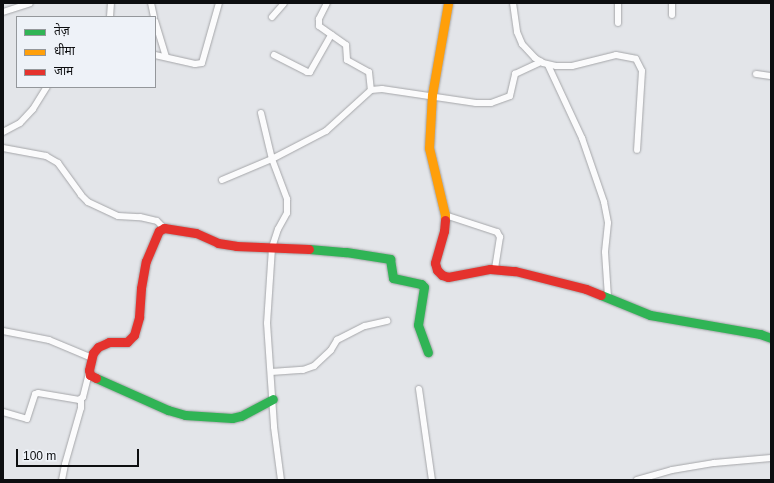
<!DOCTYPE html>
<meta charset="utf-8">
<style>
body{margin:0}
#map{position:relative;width:774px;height:483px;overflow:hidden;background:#e3e5e9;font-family:Arial,"Noto Sans Devanagari",sans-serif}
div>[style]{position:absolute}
.roads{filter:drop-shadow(0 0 1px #a5a6a9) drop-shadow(0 0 1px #a5a6a9)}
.street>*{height:6px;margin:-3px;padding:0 3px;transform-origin:3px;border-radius:3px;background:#fbfbfc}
.fast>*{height:9px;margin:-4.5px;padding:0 4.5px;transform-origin:4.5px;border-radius:4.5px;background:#30b455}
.slow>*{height:9px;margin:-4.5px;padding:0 4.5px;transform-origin:4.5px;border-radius:4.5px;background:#ff9f0a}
.jam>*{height:9px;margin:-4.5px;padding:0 4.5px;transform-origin:4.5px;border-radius:4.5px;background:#e5322d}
span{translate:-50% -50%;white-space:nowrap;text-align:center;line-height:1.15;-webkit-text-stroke:3.5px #eef2f8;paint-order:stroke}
.frame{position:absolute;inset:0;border:4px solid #0d0e10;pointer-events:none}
.legend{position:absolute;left:16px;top:16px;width:140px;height:72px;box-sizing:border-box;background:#eef2f8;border:1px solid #94979b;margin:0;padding:5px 7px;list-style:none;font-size:12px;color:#0d0e10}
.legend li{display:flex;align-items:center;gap:8px;height:20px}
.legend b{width:20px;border:1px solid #94979b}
.scale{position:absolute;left:16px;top:449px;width:123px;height:18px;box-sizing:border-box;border:2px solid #0d0e10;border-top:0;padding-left:5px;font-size:12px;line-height:14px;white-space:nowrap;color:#0d0e10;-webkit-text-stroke:3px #eef2f8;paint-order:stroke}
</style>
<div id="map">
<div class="roads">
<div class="street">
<i style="left:151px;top:3px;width:14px;rotate:78deg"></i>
<i style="left:327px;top:3px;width:18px;rotate:117deg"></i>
<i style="left:319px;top:19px;width:7px;rotate:90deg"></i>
<i style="left:319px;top:26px;width:33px;rotate:35deg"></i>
<i style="left:346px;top:45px;width:15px;rotate:86deg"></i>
<i style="left:347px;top:60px;width:25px;rotate:29deg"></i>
<i style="left:369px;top:72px;width:18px;rotate:84deg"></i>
<i style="left:513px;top:3px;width:29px;rotate:82deg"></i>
<i style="left:517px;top:32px;width:13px;rotate:67deg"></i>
<i style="left:522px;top:44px;width:19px;rotate:47deg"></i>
<i style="left:535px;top:58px;width:9px;rotate:32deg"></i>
<i style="left:543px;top:63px;width:13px;rotate:13deg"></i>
<i style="left:556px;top:66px;width:16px"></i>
<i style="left:572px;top:66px;width:45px;rotate:-14deg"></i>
<i style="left:616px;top:55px;width:20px;rotate:11deg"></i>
<i style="left:636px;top:59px;width:13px;rotate:63deg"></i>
<i style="left:642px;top:71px;width:79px;rotate:93.6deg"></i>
<i style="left:618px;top:3px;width:20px;rotate:90deg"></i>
<i style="left:3px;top:12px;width:28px;rotate:-18deg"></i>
<i style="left:672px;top:15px;width:12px;rotate:-90deg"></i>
<i style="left:110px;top:17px;width:14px;rotate:-86deg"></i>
<i style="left:272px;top:17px;width:18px;rotate:-49deg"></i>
<i style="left:155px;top:21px;width:37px;rotate:73deg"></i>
<i style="left:155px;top:55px;width:41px;rotate:12.7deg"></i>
<i style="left:195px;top:64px;width:7px;rotate:-8deg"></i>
<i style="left:202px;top:63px;width:62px;rotate:-74.2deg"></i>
<i style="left:274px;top:55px;width:37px;rotate:27deg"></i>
<i style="left:307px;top:72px;width:3px"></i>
<i style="left:310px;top:72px;width:43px;rotate:-60.4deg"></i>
<i style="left:548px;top:65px;width:81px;rotate:65deg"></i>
<i style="left:582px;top:138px;width:68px;rotate:71deg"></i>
<i style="left:604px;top:202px;width:21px;rotate:79deg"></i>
<i style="left:608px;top:223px;width:29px;rotate:96deg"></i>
<i style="left:605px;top:252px;width:45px;rotate:86.2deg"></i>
<i style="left:756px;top:74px;width:15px;rotate:8deg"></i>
<i style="left:261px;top:113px;width:47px;rotate:76.6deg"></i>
<i style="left:272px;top:159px;width:43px;rotate:69.4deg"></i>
<i style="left:287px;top:199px;width:14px;rotate:90deg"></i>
<i style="left:287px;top:213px;width:18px;rotate:119deg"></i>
<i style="left:278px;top:229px;width:20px;rotate:108deg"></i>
<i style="left:272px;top:248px;width:75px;rotate:93.8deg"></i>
<i style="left:267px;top:323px;width:104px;rotate:86.1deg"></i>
<i style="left:274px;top:427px;width:53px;rotate:82.5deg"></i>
<i style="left:3px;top:132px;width:19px;rotate:-28deg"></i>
<i style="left:20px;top:123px;width:19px;rotate:-47deg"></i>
<i style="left:33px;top:109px;width:26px;rotate:-58deg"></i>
<i style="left:3px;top:148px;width:44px;rotate:10.5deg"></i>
<i style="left:46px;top:156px;width:14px;rotate:30deg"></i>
<i style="left:58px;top:163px;width:39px;rotate:54deg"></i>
<i style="left:81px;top:195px;width:10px;rotate:45deg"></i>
<i style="left:88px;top:202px;width:33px;rotate:25deg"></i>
<i style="left:118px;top:216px;width:22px;rotate:3deg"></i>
<i style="left:140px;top:217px;width:17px;rotate:13deg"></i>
<i style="left:157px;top:221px;width:10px;rotate:45deg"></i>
<i style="left:222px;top:180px;width:54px;rotate:-22.8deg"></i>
<i style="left:272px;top:159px;width:61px;rotate:-27.4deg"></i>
<i style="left:326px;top:131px;width:61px;rotate:-42.3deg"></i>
<i style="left:371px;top:90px;width:11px;rotate:-5deg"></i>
<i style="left:382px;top:89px;width:95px;rotate:8.5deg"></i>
<i style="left:476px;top:103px;width:15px"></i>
<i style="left:491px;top:103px;width:20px;rotate:-20deg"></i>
<i style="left:510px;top:96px;width:23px;rotate:-77deg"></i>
<i style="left:515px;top:74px;width:29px;rotate:-25deg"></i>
<i style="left:445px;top:215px;width:55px;rotate:18.1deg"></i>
<i style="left:497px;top:232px;width:6px;rotate:59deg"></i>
<i style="left:500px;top:237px;width:32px;rotate:99deg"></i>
<i style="left:3px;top:331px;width:47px;rotate:11.1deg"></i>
<i style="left:49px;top:340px;width:47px;rotate:22.7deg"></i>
<i style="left:271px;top:372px;width:32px;rotate:-4deg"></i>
<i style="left:303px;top:370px;width:12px;rotate:-20deg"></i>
<i style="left:314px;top:366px;width:23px;rotate:-43deg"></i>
<i style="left:331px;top:350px;width:12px;rotate:-59deg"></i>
<i style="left:337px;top:340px;width:31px;rotate:-27deg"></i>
<i style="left:365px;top:326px;width:23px;rotate:-13deg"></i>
<i style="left:419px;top:389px;width:92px;rotate:81.9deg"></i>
<i style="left:3px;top:412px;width:25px;rotate:16deg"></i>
<i style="left:27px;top:419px;width:26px;rotate:-72deg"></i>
<i style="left:35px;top:394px;width:3px;rotate:-18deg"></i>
<i style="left:38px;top:393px;width:42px;rotate:9.7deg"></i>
<i style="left:79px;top:400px;width:5px;rotate:-37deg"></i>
<i style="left:83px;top:397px;width:25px;rotate:-76deg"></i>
<i style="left:62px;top:480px;width:16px;rotate:-79deg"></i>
<i style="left:65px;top:464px;width:58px;rotate:-74.1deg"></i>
<i style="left:81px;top:408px;width:9px;rotate:-90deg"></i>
<i style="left:637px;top:480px;width:36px;rotate:-16deg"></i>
<i style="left:672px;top:470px;width:43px;rotate:-9.5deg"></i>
<i style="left:714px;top:463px;width:57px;rotate:-5deg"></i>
</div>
<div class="fast">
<i style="left:309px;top:249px;width:37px;rotate:5deg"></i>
<i style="left:346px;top:252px;width:45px;rotate:9deg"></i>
<i style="left:390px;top:259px;width:19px;rotate:81deg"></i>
<i style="left:393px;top:278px;width:29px;rotate:12deg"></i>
<i style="left:421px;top:284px;width:4px;rotate:45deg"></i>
<i style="left:424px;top:287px;width:38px;rotate:99deg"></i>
<i style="left:418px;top:325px;width:29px;rotate:70deg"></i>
<i style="left:601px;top:295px;width:53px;rotate:22.2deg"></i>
<i style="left:650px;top:315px;width:112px;rotate:9.8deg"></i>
<i style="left:760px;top:334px;width:12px;rotate:20deg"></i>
<i style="left:96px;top:378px;width:79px;rotate:24deg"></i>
<i style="left:168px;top:410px;width:18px;rotate:16deg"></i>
<i style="left:185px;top:415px;width:47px;rotate:3.7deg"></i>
<i style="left:232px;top:418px;width:9px;rotate:-13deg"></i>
<i style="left:241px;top:416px;width:36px;rotate:-28deg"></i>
</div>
<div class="slow">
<i style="left:445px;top:220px;width:5px;rotate:-90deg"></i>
<i style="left:445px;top:215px;width:69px;rotate:-103.4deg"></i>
<i style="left:429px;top:148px;width:53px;rotate:-86.8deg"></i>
<i style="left:432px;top:95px;width:93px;rotate:-80.1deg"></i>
</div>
<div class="jam">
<i style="left:445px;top:220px;width:11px;rotate:95deg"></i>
<i style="left:444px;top:231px;width:33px;rotate:106deg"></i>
<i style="left:435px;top:263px;width:7px;rotate:74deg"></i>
<i style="left:437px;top:270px;width:7px;rotate:45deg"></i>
<i style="left:442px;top:275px;width:6px;rotate:18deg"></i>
<i style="left:448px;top:277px;width:43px;rotate:-10.8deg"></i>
<i style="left:490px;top:269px;width:25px;rotate:5deg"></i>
<i style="left:515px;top:271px;width:73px;rotate:14.2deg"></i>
<i style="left:586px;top:289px;width:16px;rotate:22deg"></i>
<i style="left:96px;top:378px;width:7px;rotate:-153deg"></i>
<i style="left:90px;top:375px;width:5px;rotate:-101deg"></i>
<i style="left:89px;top:370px;width:17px;rotate:-77deg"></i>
<i style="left:93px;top:353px;width:8px;rotate:-50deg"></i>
<i style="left:98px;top:347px;width:12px;rotate:-24deg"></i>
<i style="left:109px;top:342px;width:18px"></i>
<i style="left:127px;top:342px;width:10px;rotate:-45deg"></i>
<i style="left:134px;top:335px;width:19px;rotate:-74deg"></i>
<i style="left:139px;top:317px;width:29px;rotate:-86deg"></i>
<i style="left:141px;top:288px;width:27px;rotate:-80deg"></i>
<i style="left:146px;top:261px;width:33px;rotate:-67deg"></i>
<i style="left:159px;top:231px;width:6px;rotate:-31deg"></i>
<i style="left:164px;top:228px;width:32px;rotate:9deg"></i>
<i style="left:196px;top:233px;width:24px;rotate:24deg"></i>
<i style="left:218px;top:243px;width:18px;rotate:9deg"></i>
<i style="left:236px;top:246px;width:73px;rotate:2.4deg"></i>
</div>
</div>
<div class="frame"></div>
<ul class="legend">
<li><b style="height:5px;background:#30b455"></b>तेज़</li>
<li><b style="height:5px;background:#ff9f0a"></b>धीमा</li>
<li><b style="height:5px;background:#e5322d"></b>जाम</li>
</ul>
<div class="scale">100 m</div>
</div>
